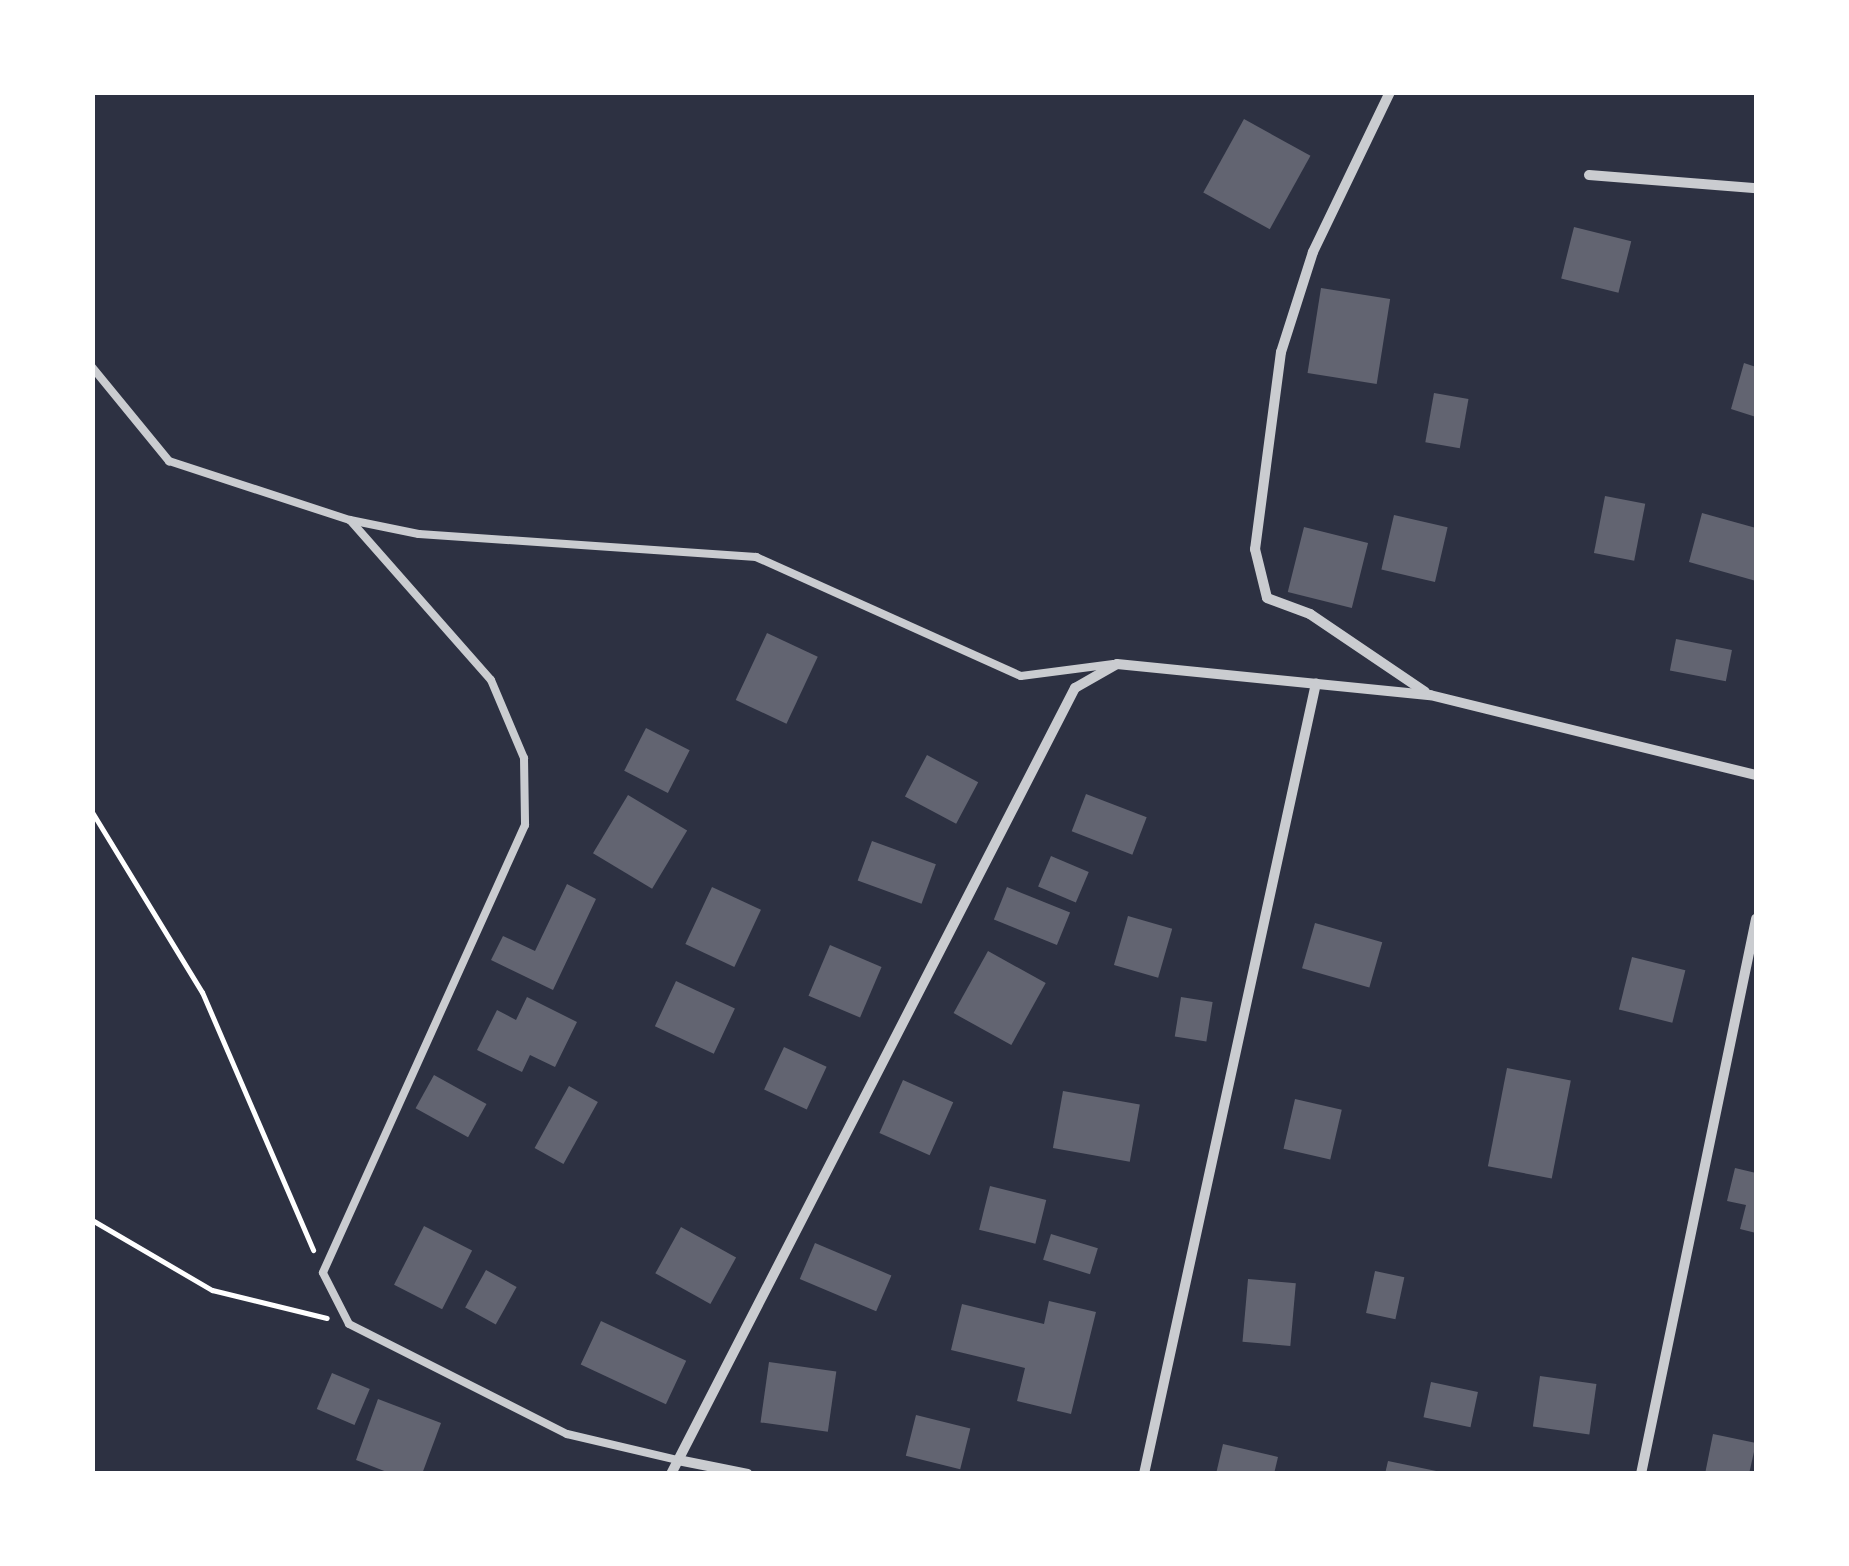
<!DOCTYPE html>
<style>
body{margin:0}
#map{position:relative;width:1849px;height:1566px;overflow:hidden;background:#2d3142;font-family:"Fira Sans Condensed",sans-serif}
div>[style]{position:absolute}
.building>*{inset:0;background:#626471;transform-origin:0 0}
.path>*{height:5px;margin:-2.5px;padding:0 2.5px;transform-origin:2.5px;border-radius:2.5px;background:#fff}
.service>*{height:8px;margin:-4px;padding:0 4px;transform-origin:4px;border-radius:4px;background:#caccd0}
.minor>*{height:10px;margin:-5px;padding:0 5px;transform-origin:5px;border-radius:5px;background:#caccd0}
span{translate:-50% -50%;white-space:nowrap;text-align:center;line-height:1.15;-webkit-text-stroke:8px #fff;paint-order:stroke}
.frame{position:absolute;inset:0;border:95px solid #fff;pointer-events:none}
</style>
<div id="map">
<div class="building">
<i style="left:1244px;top:119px;width:76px;height:84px;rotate:29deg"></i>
<i style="left:1574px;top:227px;width:59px;height:53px;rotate:14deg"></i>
<i style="left:1321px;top:288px;width:70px;height:86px;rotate:9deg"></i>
<i style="clip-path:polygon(1744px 363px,1756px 367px,1756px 417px,1731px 409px)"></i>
<i style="left:1434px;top:393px;width:35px;height:50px;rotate:10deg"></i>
<i style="left:1605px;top:496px;width:41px;height:58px;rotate:11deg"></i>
<i style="clip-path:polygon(1702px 513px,1756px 528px,1756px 581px,1689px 562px)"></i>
<i style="left:1394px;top:515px;width:55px;height:56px;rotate:13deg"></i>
<i style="left:1304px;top:527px;width:66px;height:67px;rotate:14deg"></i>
<i style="left:767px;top:633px;width:56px;height:74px;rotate:25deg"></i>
<i style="left:1676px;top:639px;width:57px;height:32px;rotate:11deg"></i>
<i style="left:646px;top:728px;width:49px;height:48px;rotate:27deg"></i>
<i style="left:927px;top:755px;width:58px;height:47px;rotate:28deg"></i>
<i style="left:1086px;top:794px;width:65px;height:40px;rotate:21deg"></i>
<i style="left:628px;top:795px;width:69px;height:68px;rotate:31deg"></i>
<i style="left:872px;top:841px;width:68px;height:42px;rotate:20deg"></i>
<i style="left:1051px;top:856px;width:41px;height:33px;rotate:23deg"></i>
<i style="clip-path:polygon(567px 884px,596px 899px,553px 990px,491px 960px,503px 936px,535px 951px)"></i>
<i style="left:712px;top:887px;width:54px;height:63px;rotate:25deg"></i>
<i style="left:1007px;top:887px;width:68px;height:35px;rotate:22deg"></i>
<i style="left:1128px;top:916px;width:46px;height:51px;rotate:16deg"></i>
<i style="left:1315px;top:923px;width:70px;height:47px;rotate:16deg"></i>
<i style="left:830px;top:945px;width:56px;height:55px;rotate:23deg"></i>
<i style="left:988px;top:951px;width:66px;height:71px;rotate:29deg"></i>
<i style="left:1632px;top:957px;width:55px;height:54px;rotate:14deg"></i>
<i style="left:676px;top:981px;width:65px;height:50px;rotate:25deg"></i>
<i style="clip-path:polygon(527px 997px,577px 1022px,555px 1067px,530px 1055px,522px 1072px,477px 1050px,497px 1010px,516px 1020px)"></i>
<i style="left:1181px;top:997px;width:32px;height:40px;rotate:9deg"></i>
<i style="left:784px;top:1047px;width:47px;height:47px;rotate:25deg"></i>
<i style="left:1507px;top:1068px;width:65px;height:100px;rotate:11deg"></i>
<i style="left:434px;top:1075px;width:60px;height:38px;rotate:29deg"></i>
<i style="left:903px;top:1080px;width:55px;height:58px;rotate:24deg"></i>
<i style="left:569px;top:1086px;width:33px;height:71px;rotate:29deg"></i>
<i style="left:1063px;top:1091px;width:78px;height:58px;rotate:10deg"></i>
<i style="left:1295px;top:1099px;width:48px;height:51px;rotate:13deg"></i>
<i style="clip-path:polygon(1735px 1168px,1756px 1173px,1756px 1233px,1740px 1229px,1746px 1205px,1727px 1201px)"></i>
<i style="left:990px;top:1186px;width:58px;height:45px;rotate:14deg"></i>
<i style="left:424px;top:1226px;width:54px;height:66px;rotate:27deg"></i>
<i style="left:681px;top:1227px;width:63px;height:53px;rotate:29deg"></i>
<i style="left:1051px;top:1234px;width:49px;height:27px;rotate:17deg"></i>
<i style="left:815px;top:1243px;width:83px;height:39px;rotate:23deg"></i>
<i style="left:486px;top:1270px;width:35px;height:43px;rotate:29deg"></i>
<i style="left:1375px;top:1271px;width:30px;height:43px;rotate:12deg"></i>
<i style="left:1248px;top:1279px;width:48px;height:63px;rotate:5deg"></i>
<i style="clip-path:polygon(1049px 1301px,1096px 1312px,1071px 1414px,1017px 1401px,1025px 1368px,951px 1350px,962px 1304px,1044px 1324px)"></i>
<i style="left:601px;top:1321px;width:94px;height:48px;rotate:25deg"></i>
<i style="left:769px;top:1362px;width:68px;height:61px;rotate:8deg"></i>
<i style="left:332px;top:1373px;width:41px;height:39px;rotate:23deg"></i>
<i style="left:1540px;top:1376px;width:57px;height:51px;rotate:8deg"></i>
<i style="left:1431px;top:1382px;width:48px;height:36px;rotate:12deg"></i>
<i style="clip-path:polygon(378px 1399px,441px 1423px,422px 1474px,392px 1474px,356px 1460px)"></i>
<i style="left:916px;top:1415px;width:56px;height:42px;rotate:14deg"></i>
<i style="clip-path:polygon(1713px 1434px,1756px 1443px,1749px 1474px,1705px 1474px)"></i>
<i style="clip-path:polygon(1223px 1444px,1278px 1457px,1274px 1474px,1216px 1474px)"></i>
<i style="clip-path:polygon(1388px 1461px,1441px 1472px,1441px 1474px,1385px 1474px)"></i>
</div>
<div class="path">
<i style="left:92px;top:812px;width:211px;rotate:58.6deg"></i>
<i style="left:202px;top:992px;width:281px;rotate:66.7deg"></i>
<i style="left:92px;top:1220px;width:139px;rotate:30.3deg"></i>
<i style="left:212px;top:1290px;width:118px;rotate:13.7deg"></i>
</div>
<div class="service">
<i style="left:92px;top:367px;width:122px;rotate:50.7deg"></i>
<i style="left:169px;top:461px;width:190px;rotate:18.1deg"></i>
<i style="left:350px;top:520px;width:70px;rotate:11.5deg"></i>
<i style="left:419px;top:534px;width:338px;rotate:3.9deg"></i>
<i style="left:756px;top:557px;width:290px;rotate:24.2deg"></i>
<i style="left:1021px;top:676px;width:93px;rotate:-7.4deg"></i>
<i style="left:350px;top:520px;width:213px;rotate:48.6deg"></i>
<i style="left:491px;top:680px;width:85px;rotate:67.1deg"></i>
<i style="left:524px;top:758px;width:67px;rotate:89.1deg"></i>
<i style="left:525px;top:825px;width:491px;rotate:114.3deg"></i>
<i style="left:323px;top:1273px;width:57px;rotate:63deg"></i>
<i style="left:349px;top:1324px;width:244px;rotate:26.8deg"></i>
<i style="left:567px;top:1434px;width:114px;rotate:13.2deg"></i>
</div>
<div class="minor">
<i style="left:1390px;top:92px;width:178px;rotate:115.7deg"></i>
<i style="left:1313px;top:252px;width:105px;rotate:107.7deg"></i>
<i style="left:1281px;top:352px;width:199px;rotate:97.5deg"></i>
<i style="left:1255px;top:549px;width:50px;rotate:76.2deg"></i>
<i style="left:1267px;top:598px;width:46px;rotate:20.4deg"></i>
<i style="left:1310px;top:614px;width:139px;rotate:34.1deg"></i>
<i style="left:1589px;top:175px;width:168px;rotate:4.5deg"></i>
<i style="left:678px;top:1460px;width:71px;rotate:11.3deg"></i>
<i style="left:671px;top:1474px;width:884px;rotate:-62.8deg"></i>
<i style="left:1075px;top:688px;width:48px;rotate:-29.7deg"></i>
<i style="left:1117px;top:664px;width:315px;rotate:5.7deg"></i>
<i style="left:1430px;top:695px;width:336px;rotate:13.8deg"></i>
<i style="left:1144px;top:1474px;width:809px;rotate:-77.73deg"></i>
<i style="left:1641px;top:1474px;width:567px;rotate:-78.29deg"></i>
</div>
<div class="frame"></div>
</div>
